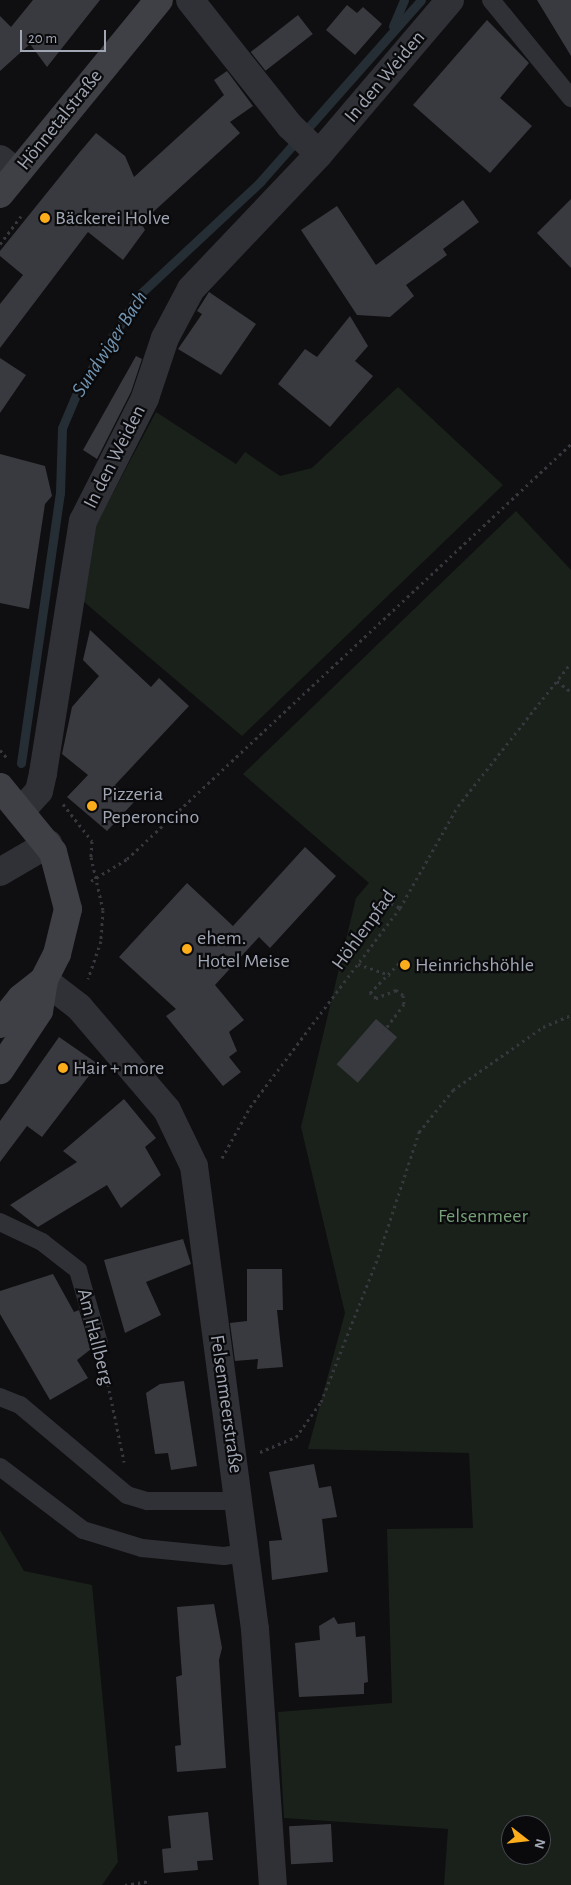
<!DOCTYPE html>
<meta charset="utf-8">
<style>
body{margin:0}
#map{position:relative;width:571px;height:1885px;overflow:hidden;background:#0f0f11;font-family:"Alegreya Sans",sans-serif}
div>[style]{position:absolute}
.green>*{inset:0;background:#1a211a}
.stream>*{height:9px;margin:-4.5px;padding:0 4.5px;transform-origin:4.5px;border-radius:4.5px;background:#252e35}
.building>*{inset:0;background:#393a3f;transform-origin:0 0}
.path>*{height:3px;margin-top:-1.5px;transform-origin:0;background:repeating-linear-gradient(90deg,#36383d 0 2.5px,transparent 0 6.5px)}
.lane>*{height:18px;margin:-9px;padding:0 9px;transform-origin:9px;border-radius:9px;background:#303136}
.street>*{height:28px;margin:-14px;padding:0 14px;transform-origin:14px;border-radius:14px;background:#303136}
.secondary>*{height:28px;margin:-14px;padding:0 14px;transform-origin:14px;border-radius:14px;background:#3e4046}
.dots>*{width:14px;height:14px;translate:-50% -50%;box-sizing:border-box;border:2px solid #0a0a0c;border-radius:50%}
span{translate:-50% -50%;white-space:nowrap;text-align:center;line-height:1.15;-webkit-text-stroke:4.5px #0a0a0c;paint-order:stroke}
.street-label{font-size:20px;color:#a0a6b3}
.poi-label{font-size:20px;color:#a0a6b3}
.left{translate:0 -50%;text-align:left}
.park-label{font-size:20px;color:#759f77}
.water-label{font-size:21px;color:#7395b1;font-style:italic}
.north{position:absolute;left:501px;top:1815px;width:50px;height:50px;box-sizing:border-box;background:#0a0a0c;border:1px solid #46484f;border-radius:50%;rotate:106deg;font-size:14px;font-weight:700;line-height:20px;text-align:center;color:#a0a6b3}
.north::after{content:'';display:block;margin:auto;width:18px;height:22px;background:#fcad1c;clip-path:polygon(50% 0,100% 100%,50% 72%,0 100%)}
.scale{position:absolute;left:20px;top:30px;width:86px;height:22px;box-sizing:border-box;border:2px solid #a0a6b3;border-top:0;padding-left:6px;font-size:15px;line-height:18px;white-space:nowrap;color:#a0a6b3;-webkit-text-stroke:4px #0a0a0c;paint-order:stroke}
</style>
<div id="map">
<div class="green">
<i style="clip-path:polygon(398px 387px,503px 485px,242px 736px,83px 601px,96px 525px,156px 412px,236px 464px,245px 452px,280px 476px,312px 468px)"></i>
<i style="clip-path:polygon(evenodd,516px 511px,571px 570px,571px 1885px,444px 1885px,448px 1829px,284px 1818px,278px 1712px,392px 1703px,387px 1529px,473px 1528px,469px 1453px,308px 1449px,345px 1313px,301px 1127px,356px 898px,369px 883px,243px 774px,516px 511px,511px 1825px,541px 1825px,541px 1855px,511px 1855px,511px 1825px)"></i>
<i style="clip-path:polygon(0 1530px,24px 1571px,92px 1585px,118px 1862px,102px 1885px,0 1885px)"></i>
</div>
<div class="stream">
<i style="left:393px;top:26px;width:28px;rotate:-67deg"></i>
<i style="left:21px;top:763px;width:273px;rotate:-81.8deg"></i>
<i style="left:60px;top:493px;width:65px;rotate:-88.2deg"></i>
<i style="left:62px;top:428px;width:39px;rotate:-67deg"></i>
<i style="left:77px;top:392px;width:115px;rotate:-57.4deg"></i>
<i style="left:139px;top:295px;width:166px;rotate:-43deg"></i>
<i style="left:260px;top:182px;width:243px;rotate:-48.5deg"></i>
</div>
<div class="building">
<i style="clip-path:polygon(33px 0,100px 0,47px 67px,30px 44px,0 71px,0 16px,11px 27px)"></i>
<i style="clip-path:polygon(537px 0,571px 0,571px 56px)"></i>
<i style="clip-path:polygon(347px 5px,357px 13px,363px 7px,382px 24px,355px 55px,326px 30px)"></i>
<i style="left:298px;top:15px;width:24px;height:60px;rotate:52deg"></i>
<i style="clip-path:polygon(487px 20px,529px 63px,500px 98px,532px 126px,490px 173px,413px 105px)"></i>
<i style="clip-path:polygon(227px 71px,253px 106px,230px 122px,240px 133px,141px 223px,145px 230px,123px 260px,88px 232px,0 348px,0 304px,23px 275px,0 256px,0 251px,79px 153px,96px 133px,125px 156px,134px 177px,224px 95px,214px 80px)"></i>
<i style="clip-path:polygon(571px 199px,571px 268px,537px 233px)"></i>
<i style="clip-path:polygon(463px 200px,479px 222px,443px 249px,447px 255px,406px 285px,414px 296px,390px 317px,357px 315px,301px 230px,337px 206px,376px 265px)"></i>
<i style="clip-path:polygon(209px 292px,256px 324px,221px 375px,178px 349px,202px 314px,197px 311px)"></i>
<i style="clip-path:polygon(350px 316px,368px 346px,355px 361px,373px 376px,330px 427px,278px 384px,305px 349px,317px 357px)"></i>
<i style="clip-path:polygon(136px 356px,142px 359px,131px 392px,97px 459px,83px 450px)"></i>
<i style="clip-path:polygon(0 358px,26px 375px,0 413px)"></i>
<i style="clip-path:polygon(0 454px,45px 466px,52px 496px,45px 504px,29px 609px,0 603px)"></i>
<i style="clip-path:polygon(90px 630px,151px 687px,159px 678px,189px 706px,115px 785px,134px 802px,107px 831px,67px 797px,88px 775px,62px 754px,72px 707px,99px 676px,83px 660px)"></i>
<i style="clip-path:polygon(305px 847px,336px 876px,270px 948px,259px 937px,215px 985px,244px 1020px,229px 1032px,237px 1051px,229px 1057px,241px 1072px,223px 1086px,166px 1016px,176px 1009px,119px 957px,187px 883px,233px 926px)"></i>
<i style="left:376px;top:1019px;width:28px;height:60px;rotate:41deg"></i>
<i style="clip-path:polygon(59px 1037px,98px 1064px,42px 1137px,27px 1126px,0 1162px,0 1121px)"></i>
<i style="clip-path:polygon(124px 1099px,156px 1138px,145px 1147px,161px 1175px,121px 1208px,107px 1185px,38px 1227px,10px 1205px,77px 1162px,63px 1151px)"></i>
<i style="clip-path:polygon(183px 1239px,191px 1264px,146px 1282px,161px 1315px,125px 1333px,104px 1260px)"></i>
<i style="clip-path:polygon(247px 1269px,282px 1269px,283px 1310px,277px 1310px,283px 1367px,257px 1369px,258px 1359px,235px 1361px,230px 1323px,247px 1321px)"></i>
<i style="clip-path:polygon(53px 1274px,74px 1312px,79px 1310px,91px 1349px,77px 1360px,88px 1378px,50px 1400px,0 1314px,0 1291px)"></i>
<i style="clip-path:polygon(184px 1381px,197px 1466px,171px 1470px,168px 1453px,155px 1454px,146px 1393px,160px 1384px)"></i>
<i style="clip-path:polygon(314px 1464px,319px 1488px,331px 1486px,337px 1517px,322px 1519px,328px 1572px,272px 1580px,269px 1541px,282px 1540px,269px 1472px)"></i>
<i style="clip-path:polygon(214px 1604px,222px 1648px,219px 1660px,226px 1768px,177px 1772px,175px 1746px,181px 1745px,176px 1677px,182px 1675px,177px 1607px)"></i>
<i style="clip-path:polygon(334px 1617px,338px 1624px,355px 1622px,356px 1637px,365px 1636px,368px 1682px,364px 1683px,364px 1694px,299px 1697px,295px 1643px,320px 1640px,319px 1626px)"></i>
<i style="clip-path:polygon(208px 1812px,213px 1860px,197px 1861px,198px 1870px,164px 1873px,162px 1849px,171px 1848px,168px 1816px)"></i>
<i style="left:331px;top:1824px;width:38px;height:42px;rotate:87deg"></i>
</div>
<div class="path">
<i style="left:0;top:244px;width:35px;rotate:-53deg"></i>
<i style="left:557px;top:681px;width:18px;rotate:38deg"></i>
<i style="left:0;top:750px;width:12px;rotate:48deg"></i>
<i style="left:63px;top:804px;width:47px;rotate:51.9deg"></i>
<i style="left:92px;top:841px;width:16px;rotate:94deg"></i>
<i style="left:91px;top:857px;width:54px;rotate:77.2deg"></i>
<i style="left:103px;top:910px;width:31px;rotate:94deg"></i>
<i style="left:101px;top:941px;width:40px;rotate:108.9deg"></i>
<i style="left:91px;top:881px;width:42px;rotate:-31.4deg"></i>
<i style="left:127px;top:859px;width:608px;rotate:-43.07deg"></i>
<i style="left:376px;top:904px;width:15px;rotate:-4deg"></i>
<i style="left:391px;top:903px;width:10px;rotate:29deg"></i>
<i style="left:358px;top:964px;width:34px;rotate:19deg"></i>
<i style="left:383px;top:1032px;width:35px;rotate:-53deg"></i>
<i style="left:404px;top:1004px;width:9px;rotate:-96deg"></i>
<i style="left:403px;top:995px;width:9px;rotate:-144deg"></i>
<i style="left:396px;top:990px;width:22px;rotate:158deg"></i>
<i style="left:376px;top:998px;width:8px;rotate:-140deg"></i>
<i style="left:370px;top:993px;width:43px;rotate:-45.9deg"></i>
<i style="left:400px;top:962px;width:6px;rotate:31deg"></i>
<i style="left:222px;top:1158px;width:58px;rotate:-61.2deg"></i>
<i style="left:250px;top:1107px;width:249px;rotate:-53deg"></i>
<i style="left:400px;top:908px;width:117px;rotate:-60.4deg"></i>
<i style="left:458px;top:806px;width:182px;rotate:-51.7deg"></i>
<i style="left:104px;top:1365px;width:99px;rotate:78.3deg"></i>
<i style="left:260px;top:1452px;width:39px;rotate:-23deg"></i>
<i style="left:296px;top:1437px;width:43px;rotate:-54.5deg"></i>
<i style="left:321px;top:1402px;width:156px;rotate:-68.5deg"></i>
<i style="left:378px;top:1257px;width:132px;rotate:-71.8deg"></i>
<i style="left:419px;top:1132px;width:54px;rotate:-51deg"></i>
<i style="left:453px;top:1090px;width:110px;rotate:-35deg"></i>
<i style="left:543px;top:1027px;width:30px;rotate:-23deg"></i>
<i style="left:125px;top:1885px;width:25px;rotate:-9deg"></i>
</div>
<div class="lane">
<i style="left:491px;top:0;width:127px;rotate:50.8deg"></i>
<i style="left:0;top:1222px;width:47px;rotate:25.5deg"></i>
<i style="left:42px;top:1242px;width:46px;rotate:37.9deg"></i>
<i style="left:78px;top:1270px;width:76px;rotate:74deg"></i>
<i style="left:0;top:1397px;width:22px;rotate:22deg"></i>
<i style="left:20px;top:1405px;width:140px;rotate:40.1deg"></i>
<i style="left:127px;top:1495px;width:21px;rotate:17deg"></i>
<i style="left:147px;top:1501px;width:93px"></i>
<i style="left:0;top:1467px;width:104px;rotate:37.2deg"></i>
<i style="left:83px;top:1530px;width:62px;rotate:17deg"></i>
<i style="left:142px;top:1548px;width:82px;rotate:5.6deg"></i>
<i style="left:224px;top:1556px;width:22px;rotate:-8deg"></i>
</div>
<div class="street">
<i style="left:190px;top:0;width:161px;rotate:51.6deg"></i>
<i style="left:290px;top:126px;width:40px;rotate:44deg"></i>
<i style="left:0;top:159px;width:22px;rotate:39deg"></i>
<i style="left:22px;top:810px;width:25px;rotate:-48deg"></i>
<i style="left:39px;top:791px;width:18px;rotate:-77deg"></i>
<i style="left:43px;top:773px;width:255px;rotate:-81deg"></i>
<i style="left:83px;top:521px;width:138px;rotate:-63.2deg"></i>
<i style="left:145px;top:398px;width:63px;rotate:-71.6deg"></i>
<i style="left:165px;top:338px;width:55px;rotate:-62deg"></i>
<i style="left:191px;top:289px;width:186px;rotate:-46.5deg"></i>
<i style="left:319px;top:154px;width:202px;rotate:-49.6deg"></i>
<i style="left:0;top:872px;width:56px;rotate:-30.3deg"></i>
<i style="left:44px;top:980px;width:44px;rotate:37.6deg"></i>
<i style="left:79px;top:1007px;width:135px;rotate:49.5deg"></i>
<i style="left:167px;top:1110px;width:62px;rotate:64.3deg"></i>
<i style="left:194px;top:1166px;width:467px;rotate:82.5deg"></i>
<i style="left:255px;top:1629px;width:257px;rotate:86deg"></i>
</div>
<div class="secondary">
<i style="left:0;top:194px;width:251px;rotate:-50.7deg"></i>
<i style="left:0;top:787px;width:84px;rotate:50.8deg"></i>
<i style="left:53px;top:852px;width:59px;rotate:75.3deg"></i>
<i style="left:68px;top:909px;width:46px;rotate:103.7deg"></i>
<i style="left:57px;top:954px;width:29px;rotate:117deg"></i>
<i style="left:44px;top:980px;width:31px;rotate:99deg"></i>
<i style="left:39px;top:1011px;width:71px;rotate:123.5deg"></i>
<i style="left:0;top:1024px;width:33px;rotate:-51deg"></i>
<i style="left:21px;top:998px;width:29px;rotate:-38deg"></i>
</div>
<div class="dots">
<i style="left:45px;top:218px;background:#fcad1c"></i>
<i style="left:92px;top:806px;background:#fcad1c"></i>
<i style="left:187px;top:949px;background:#fcad1c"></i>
<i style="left:405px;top:965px;background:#fcad1c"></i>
<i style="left:63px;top:1068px;background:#fcad1c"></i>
</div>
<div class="street-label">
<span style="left:385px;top:77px;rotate:-50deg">In den Weiden</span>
<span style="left:60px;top:120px;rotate:-51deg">Hönnetalstraße</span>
<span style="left:115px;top:457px;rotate:-63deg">In den Weiden</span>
<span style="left:364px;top:930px;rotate:-54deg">Höhlenpfad</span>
<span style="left:95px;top:1337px;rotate:76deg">Am Hallberg</span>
<span style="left:226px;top:1404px;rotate:82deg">Felsenmeerstraße</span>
</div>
<div class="poi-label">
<span class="left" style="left:55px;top:218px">Bäckerei Holve</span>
<span class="left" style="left:102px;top:806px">Pizzeria<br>Peperoncino</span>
<span class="left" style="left:197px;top:950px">ehem.<br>Hotel Meise</span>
<span class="left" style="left:415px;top:965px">Heinrichshöhle</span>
<span class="left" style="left:73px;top:1068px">Hair + more</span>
</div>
<div class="park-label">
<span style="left:483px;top:1216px">Felsenmeer</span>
</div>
<div class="water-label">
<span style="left:110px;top:344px;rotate:-57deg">Sundwiger Bach</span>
</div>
<div class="north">N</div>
<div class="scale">20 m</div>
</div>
